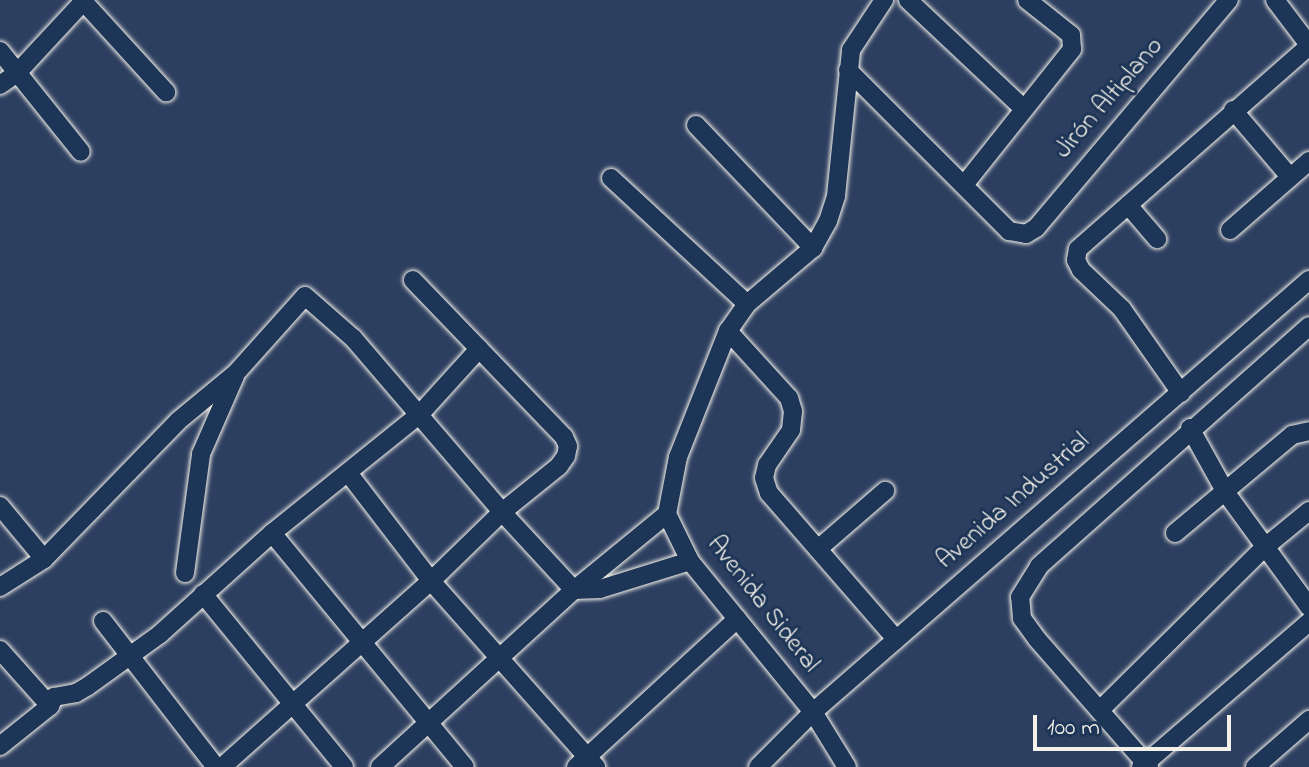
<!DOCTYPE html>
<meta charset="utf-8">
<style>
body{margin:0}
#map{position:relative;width:1309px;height:767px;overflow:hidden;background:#2d3f60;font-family:"Indie Flower",sans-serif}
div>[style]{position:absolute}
.roads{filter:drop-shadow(0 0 2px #f4f1e8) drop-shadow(0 0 2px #f4f1e8)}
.minor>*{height:18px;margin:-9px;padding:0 9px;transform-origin:9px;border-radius:9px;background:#1d3557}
span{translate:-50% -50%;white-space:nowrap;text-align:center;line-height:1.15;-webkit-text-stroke:6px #1d3557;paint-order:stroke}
.street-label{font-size:26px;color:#f4f1e8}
.scale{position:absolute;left:1033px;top:715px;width:198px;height:36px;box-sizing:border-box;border:4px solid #f4f1e8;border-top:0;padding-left:10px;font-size:24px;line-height:28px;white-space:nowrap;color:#f4f1e8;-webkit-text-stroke:6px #1d3557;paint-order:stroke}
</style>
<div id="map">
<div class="roads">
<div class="minor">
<i style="left:82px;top:0;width:125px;rotate:47.6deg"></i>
<i style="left:908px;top:0;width:159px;rotate:43.2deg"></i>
<i style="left:1275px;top:0;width:56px;rotate:52.9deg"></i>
<i style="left:0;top:51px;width:129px;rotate:51.3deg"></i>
<i style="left:848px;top:70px;width:228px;rotate:45deg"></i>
<i style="left:1009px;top:231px;width:17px;rotate:10deg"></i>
<i style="left:1026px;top:234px;width:12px;rotate:-31deg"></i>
<i style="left:1036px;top:228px;width:299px;rotate:-49.8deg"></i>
<i style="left:0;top:85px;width:21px;rotate:-35deg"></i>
<i style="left:17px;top:73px;width:97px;rotate:-47.1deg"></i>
<i style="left:1233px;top:110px;width:88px;rotate:49.6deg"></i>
<i style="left:696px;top:125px;width:170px;rotate:46.4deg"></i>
<i style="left:611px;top:178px;width:185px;rotate:42.8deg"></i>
<i style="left:964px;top:185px;width:174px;rotate:-51.5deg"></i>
<i style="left:1072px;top:49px;width:14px;rotate:-94deg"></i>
<i style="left:1071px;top:35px;width:56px;rotate:-141.5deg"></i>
<i style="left:1128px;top:205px;width:45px;rotate:49.5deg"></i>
<i style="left:1230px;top:230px;width:105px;rotate:-41.1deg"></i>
<i style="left:728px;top:331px;width:91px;rotate:47.7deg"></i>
<i style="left:789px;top:398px;width:14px;rotate:73deg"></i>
<i style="left:793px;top:411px;width:19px;rotate:96deg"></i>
<i style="left:791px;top:430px;width:42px;rotate:124.4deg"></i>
<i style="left:767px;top:465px;width:13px;rotate:103deg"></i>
<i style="left:764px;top:478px;width:16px;rotate:72deg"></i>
<i style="left:769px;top:493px;width:194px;rotate:49deg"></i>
<i style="left:1181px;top:393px;width:103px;rotate:-125.1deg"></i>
<i style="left:1122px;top:309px;width:57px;rotate:-136.4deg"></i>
<i style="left:1081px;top:270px;width:11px;rotate:-117deg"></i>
<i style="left:1076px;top:260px;width:11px;rotate:-80deg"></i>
<i style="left:1078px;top:249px;width:308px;rotate:-41.3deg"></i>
<i style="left:1190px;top:428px;width:74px;rotate:61deg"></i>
<i style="left:1226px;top:493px;width:141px;rotate:53.9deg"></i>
<i style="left:349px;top:474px;width:135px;rotate:52.5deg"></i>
<i style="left:431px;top:581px;width:249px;rotate:48.4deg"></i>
<i style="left:0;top:506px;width:69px;rotate:50.3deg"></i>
<i style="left:272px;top:533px;width:303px;rotate:50.5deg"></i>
<i style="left:1175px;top:533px;width:153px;rotate:-39.9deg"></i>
<i style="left:1292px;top:435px;width:17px;rotate:-13deg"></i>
<i style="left:818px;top:549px;width:89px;rotate:-40.9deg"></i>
<i style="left:185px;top:573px;width:120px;rotate:-82.3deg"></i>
<i style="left:201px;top:454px;width:85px;rotate:-66.4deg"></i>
<i style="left:0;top:587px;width:52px;rotate:-32.5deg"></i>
<i style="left:44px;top:559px;width:192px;rotate:-45.8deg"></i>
<i style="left:178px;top:421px;width:75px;rotate:-39.6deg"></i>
<i style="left:236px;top:373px;width:103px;rotate:-48.1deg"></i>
<i style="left:305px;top:296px;width:64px;rotate:41.2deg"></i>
<i style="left:353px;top:338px;width:229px;rotate:49.4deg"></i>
<i style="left:502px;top:512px;width:106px;rotate:47.3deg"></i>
<i style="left:574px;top:590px;width:26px;rotate:-2deg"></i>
<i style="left:600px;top:589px;width:94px;rotate:-17.3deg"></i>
<i style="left:203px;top:594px;width:223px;rotate:50.8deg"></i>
<i style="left:103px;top:621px;width:185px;rotate:52.3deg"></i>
<i style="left:0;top:650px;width:75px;rotate:48.2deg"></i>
<i style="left:1100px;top:710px;width:232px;rotate:-44.7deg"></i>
<i style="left:1265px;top:547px;width:57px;rotate:-39.3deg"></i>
<i style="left:0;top:746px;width:64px;rotate:-38.7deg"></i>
<i style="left:50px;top:706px;width:10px;rotate:-66deg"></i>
<i style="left:54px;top:697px;width:22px;rotate:-10deg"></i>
<i style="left:76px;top:693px;width:14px;rotate:-30deg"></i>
<i style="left:88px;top:686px;width:89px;rotate:-35.8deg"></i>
<i style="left:160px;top:634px;width:151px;rotate:-42deg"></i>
<i style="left:272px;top:533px;width:190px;rotate:-38.8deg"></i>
<i style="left:420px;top:414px;width:88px;rotate:-47.8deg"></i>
<i style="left:222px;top:767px;width:280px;rotate:-41.7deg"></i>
<i style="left:431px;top:581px;width:99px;rotate:-44.2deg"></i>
<i style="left:502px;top:512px;width:73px;rotate:-38.9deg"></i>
<i style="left:559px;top:466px;width:12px;rotate:-55deg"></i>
<i style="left:566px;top:456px;width:10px;rotate:-79deg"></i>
<i style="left:568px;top:446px;width:10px;rotate:-114deg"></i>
<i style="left:564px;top:437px;width:218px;rotate:-133.9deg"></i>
<i style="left:380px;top:767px;width:263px;rotate:-42.4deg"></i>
<i style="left:574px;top:590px;width:120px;rotate:-39.3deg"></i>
<i style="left:576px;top:767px;width:219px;rotate:-42.6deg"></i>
<i style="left:758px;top:767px;width:78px;rotate:-45deg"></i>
<i style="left:813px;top:712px;width:658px;rotate:-41.05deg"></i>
<i style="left:847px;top:767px;width:65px;rotate:-121.7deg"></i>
<i style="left:813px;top:712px;width:195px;rotate:-129.2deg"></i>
<i style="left:690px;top:561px;width:52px;rotate:-116.1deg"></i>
<i style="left:667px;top:514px;width:58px;rotate:-79.1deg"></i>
<i style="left:678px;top:457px;width:136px;rotate:-68.4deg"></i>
<i style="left:728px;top:331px;width:33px;rotate:-55deg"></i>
<i style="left:747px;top:304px;width:87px;rotate:-40.3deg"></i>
<i style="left:813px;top:248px;width:31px;rotate:-61deg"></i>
<i style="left:828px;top:221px;width:26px;rotate:-72deg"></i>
<i style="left:836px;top:196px;width:147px;rotate:-84.1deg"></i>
<i style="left:851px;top:50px;width:60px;rotate:-56.6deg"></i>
<i style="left:1141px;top:767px;width:222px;rotate:-40.8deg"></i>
<i style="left:1149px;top:767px;width:170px;rotate:-131.2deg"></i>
<i style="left:1037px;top:639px;width:26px;rotate:-126deg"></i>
<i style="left:1022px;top:618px;width:21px;rotate:-95deg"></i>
<i style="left:1020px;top:597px;width:36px;rotate:-58deg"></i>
<i style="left:1039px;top:566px;width:361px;rotate:-41.6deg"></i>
<i style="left:1255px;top:767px;width:72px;rotate:-41deg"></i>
</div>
</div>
<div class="street-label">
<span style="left:1110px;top:99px;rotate:-49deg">Jirón Altiplano</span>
<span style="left:1014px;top:502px;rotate:-41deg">Avenida Industrial</span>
<span style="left:762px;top:605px;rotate:52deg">Avenida Sideral</span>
</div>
<div class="scale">100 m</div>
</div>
